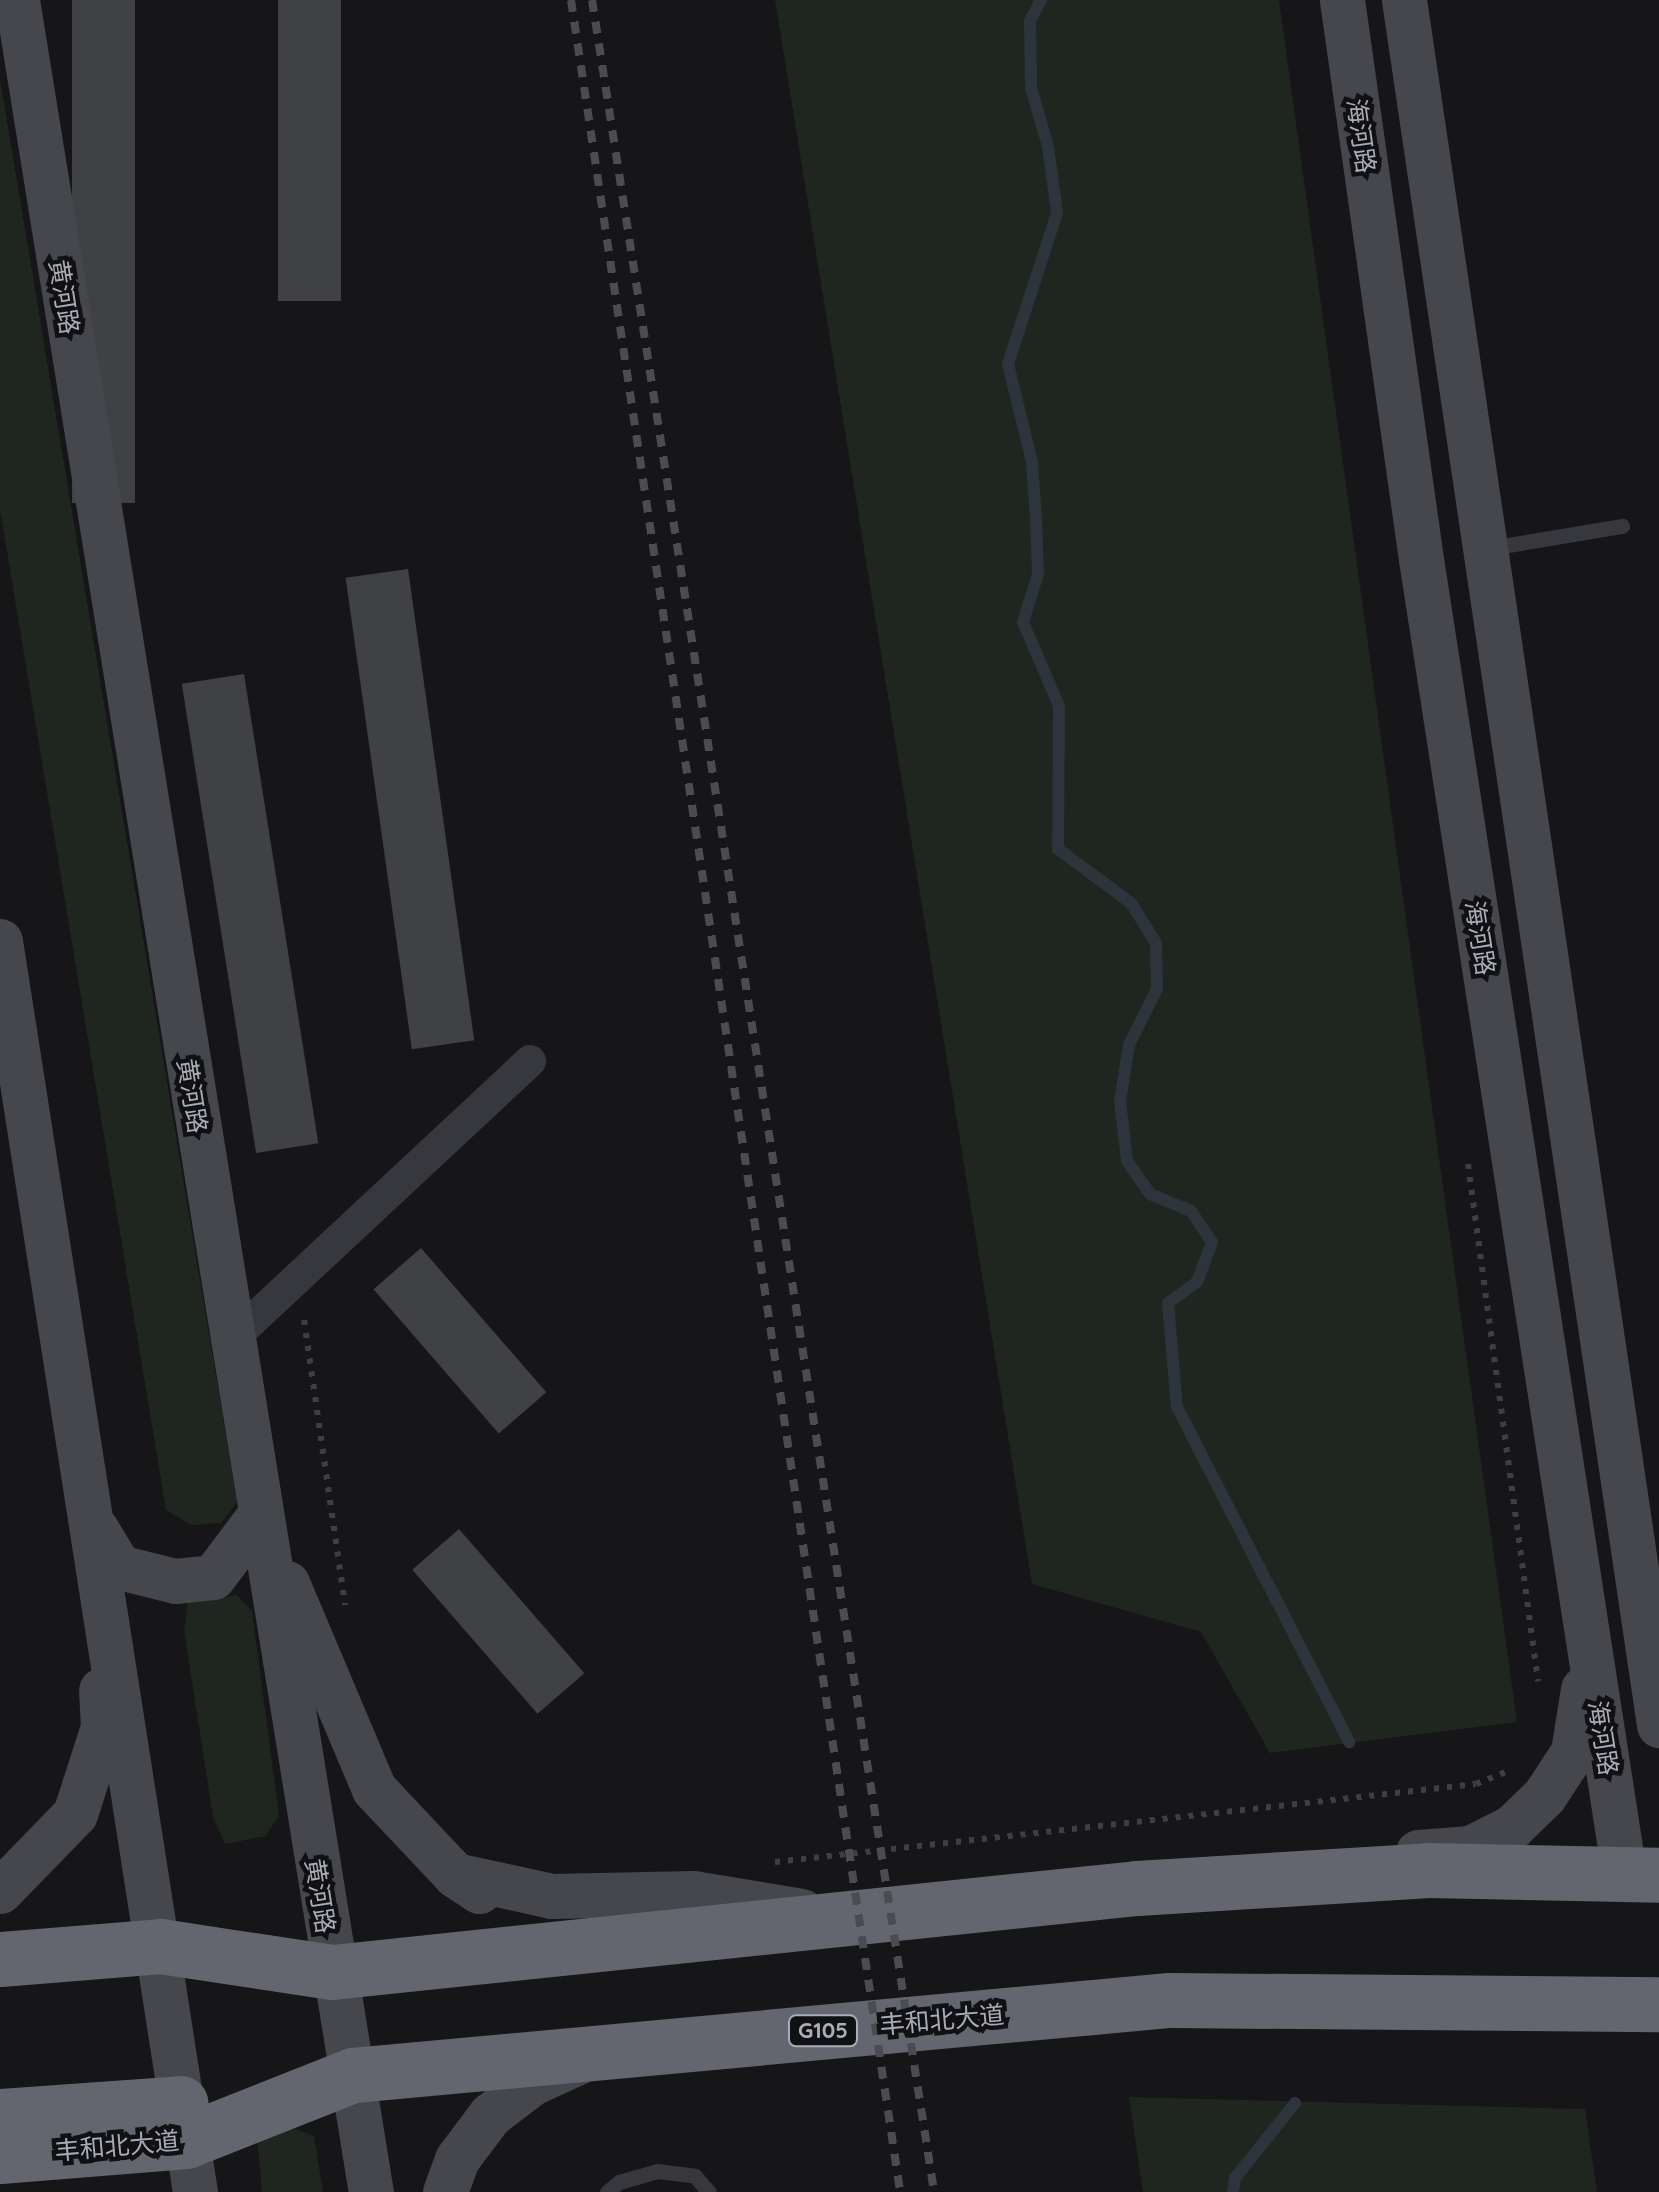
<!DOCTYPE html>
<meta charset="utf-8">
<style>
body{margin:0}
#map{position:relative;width:1659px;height:2192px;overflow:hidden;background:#161618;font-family:Quicksand,"Noto Sans SC",sans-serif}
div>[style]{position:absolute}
.green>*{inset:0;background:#1e261f}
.stream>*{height:12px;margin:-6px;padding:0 6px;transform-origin:6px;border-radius:6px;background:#2c353c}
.building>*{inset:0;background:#404145;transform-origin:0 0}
.path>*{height:6px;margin-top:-3px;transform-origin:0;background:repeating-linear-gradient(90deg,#3d3f44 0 5px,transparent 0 13px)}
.lane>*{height:15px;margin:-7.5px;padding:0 7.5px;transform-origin:7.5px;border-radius:7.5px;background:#37383d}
.street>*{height:32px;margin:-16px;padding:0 16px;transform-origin:16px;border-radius:16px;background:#37383d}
.secondary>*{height:45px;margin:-22.5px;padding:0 22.5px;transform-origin:22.5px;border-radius:22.5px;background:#45474d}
.highway>*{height:55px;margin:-27.5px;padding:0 27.5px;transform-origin:27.5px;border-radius:27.5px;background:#63666e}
.rail>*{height:8px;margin-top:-4px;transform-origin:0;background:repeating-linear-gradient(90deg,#4a4c52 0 12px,transparent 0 22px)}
span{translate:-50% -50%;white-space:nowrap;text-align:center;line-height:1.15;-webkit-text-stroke:9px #111113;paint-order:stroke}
.shield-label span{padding:2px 8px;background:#111113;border:2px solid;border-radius:8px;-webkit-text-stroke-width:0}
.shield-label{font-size:22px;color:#a8adb8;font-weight:700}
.street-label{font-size:25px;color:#a8adb8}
</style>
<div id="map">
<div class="green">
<i style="clip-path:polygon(775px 0,1279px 0,1517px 1722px,1270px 1753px,1201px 1632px,1032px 1584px)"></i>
<i style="clip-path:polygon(0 79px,237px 1502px,221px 1523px,191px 1525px,166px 1510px,0 509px)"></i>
<i style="clip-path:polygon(237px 1595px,252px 1611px,279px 1815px,266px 1836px,225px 1844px,213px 1817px,184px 1630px,188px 1602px)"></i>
<i style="clip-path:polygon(1129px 2097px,1585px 2109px,1597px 2192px,1143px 2192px)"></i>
<i style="clip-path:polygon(295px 2129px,314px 2136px,323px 2192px,262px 2192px,257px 2136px)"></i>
</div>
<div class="stream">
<i style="left:1041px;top:0;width:24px;rotate:118deg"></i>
<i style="left:1030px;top:21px;width:67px;rotate:89.1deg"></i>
<i style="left:1031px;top:88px;width:60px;rotate:73.7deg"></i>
<i style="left:1048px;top:146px;width:68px;rotate:82.3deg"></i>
<i style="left:1057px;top:213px;width:159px;rotate:108deg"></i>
<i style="left:1008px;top:364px;width:101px;rotate:76.2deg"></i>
<i style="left:1032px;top:462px;width:57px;rotate:86deg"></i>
<i style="left:1036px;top:519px;width:55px;rotate:87.9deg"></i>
<i style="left:1038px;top:574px;width:50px;rotate:107.4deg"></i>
<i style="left:1023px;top:622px;width:91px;rotate:66.8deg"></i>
<i style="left:1059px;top:706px;width:143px;rotate:90.4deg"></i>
<i style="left:1058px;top:849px;width:91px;rotate:36.5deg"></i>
<i style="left:1131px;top:903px;width:47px;rotate:58deg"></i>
<i style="left:1156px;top:943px;width:46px;rotate:88.8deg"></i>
<i style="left:1157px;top:989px;width:63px;rotate:116.6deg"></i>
<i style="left:1129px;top:1045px;width:57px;rotate:99.1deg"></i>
<i style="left:1120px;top:1101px;width:60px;rotate:83.3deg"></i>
<i style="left:1127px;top:1161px;width:40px;rotate:55.1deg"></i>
<i style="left:1150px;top:1194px;width:44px;rotate:22.5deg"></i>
<i style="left:1191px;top:1211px;width:37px;rotate:56deg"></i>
<i style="left:1212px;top:1242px;width:43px;rotate:110.6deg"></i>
<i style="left:1197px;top:1282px;width:36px;rotate:144deg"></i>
<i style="left:1168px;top:1303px;width:104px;rotate:85.1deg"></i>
<i style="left:1177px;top:1407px;width:377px;rotate:62.8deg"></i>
<i style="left:1233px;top:2192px;width:14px;rotate:-82deg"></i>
<i style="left:1235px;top:2178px;width:96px;rotate:-51.3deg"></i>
</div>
<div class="building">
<i style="left:72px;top:0;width:63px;height:503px"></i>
<i style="left:278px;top:0;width:63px;height:301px"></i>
<i style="left:408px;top:569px;width:476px;height:63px;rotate:82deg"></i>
<i style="left:244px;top:674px;width:475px;height:63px;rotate:81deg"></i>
<i style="left:421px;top:1248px;width:191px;height:63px;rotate:49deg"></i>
<i style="left:459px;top:1529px;width:191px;height:62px;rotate:49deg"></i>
</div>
<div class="path">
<i style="left:1468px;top:1164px;width:522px;rotate:82.29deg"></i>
<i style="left:304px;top:1320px;width:288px;rotate:81.8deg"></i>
<i style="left:775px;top:1862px;width:705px;rotate:-6.35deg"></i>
<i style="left:1476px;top:1784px;width:32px;rotate:-22deg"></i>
</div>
<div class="lane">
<i style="left:1490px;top:548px;width:134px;rotate:-9.5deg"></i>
<i style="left:607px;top:2192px;width:16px;rotate:-40deg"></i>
<i style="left:619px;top:2182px;width:40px;rotate:-16deg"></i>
<i style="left:657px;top:2171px;width:38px;rotate:7deg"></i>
<i style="left:695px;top:2176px;width:21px;rotate:49deg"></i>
</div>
<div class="street">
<i style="left:231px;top:1340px;width:409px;rotate:-43deg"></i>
</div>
<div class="secondary">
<i style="left:17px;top:0;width:2220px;rotate:80.83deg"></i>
<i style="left:1342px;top:0;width:565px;rotate:81.96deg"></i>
<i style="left:1421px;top:559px;width:1331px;rotate:81.22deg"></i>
<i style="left:1404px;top:0;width:1744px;rotate:81.59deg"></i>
<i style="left:0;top:941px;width:1266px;rotate:81.14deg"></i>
<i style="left:96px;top:1529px;width:44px;rotate:58.8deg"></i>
<i style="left:119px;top:1567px;width:58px;rotate:14deg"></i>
<i style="left:175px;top:1581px;width:38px;rotate:-6deg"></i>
<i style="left:213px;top:1577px;width:76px;rotate:-53deg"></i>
<i style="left:287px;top:1583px;width:224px;rotate:67.1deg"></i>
<i style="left:374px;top:1789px;width:118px;rotate:46.7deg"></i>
<i style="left:455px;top:1875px;width:29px;rotate:34deg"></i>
<i style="left:1418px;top:1852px;width:52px;rotate:-4.4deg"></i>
<i style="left:1470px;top:1848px;width:47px;rotate:-26.6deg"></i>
<i style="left:1512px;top:1827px;width:45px;rotate:-44.1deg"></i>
<i style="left:1544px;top:1796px;width:53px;rotate:-56.6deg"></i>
<i style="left:1573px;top:1752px;width:64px;rotate:-81deg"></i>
<i style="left:455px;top:1875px;width:99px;rotate:12.2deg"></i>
<i style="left:552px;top:1896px;width:141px;rotate:-1.2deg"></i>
<i style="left:693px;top:1893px;width:110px;rotate:9.4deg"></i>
<i style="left:0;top:1891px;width:107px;rotate:-45.8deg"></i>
<i style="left:75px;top:1814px;width:91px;rotate:-72.2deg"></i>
<i style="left:103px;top:1727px;width:37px;rotate:-93deg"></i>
<i style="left:445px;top:2192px;width:35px;rotate:-70deg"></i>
<i style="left:457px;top:2159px;width:55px;rotate:-53.1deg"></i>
<i style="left:490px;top:2115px;width:53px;rotate:-37.3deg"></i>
<i style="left:532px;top:2083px;width:55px;rotate:-24.7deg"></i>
</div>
<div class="highway">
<i style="left:0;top:1959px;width:161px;rotate:-4.6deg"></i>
<i style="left:160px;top:1946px;width:174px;rotate:8.6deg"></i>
<i style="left:332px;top:1972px;width:809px;rotate:-5.96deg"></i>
<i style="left:1137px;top:1888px;width:292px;rotate:-3.5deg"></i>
<i style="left:1428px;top:1870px;width:231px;rotate:1.2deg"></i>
<i style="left:0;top:2116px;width:181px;rotate:-4.1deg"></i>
<i style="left:0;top:2156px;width:187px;rotate:-4.6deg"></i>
<i style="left:186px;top:2141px;width:180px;rotate:-21.6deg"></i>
<i style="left:353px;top:2075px;width:820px;rotate:-5.25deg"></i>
<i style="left:1170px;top:2000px;width:489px;rotate:0.5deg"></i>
</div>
<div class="rail">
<i style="left:571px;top:0;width:2217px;rotate:81.46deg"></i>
<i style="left:592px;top:0;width:2219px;rotate:81.13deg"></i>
</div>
<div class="shield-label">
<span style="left:823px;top:2031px">G105</span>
</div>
<div class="street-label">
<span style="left:1361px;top:136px;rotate:82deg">海河路</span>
<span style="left:64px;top:297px;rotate:81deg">黄河路</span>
<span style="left:1480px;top:938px;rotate:81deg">海河路</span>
<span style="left:192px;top:1096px;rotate:81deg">黄河路</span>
<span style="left:1603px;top:1738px;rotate:81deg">海河路</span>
<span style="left:320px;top:1896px;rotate:81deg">黄河路</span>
<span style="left:942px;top:2020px;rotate:-5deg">丰和北大道</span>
<span style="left:117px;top:2146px;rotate:-5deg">丰和北大道</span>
</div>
</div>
